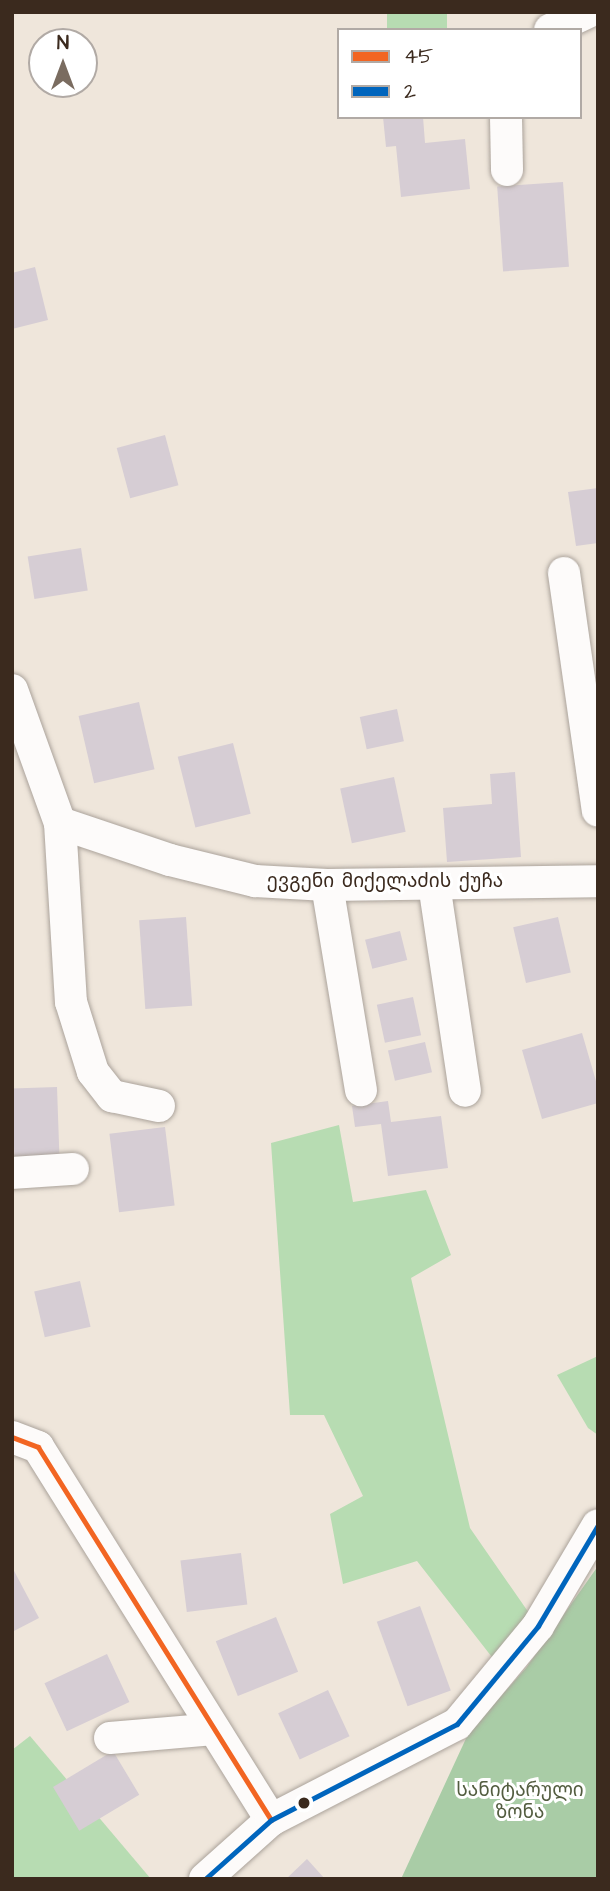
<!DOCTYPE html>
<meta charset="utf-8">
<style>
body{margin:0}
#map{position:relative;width:610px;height:1891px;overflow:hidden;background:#efe6db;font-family:"Architects Daughter","Noto Sans Georgian",sans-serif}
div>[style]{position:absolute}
.green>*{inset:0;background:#b7dcb2;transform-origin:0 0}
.forest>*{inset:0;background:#a9cca6}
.building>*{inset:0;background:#d6cdd4;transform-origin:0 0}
.roads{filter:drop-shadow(0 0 2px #aba39b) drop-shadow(0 0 2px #aba39b)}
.minor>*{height:32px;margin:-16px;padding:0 16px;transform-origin:16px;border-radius:16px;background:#fdfbfa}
.bus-1>*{height:5px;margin:-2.5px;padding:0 2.5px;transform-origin:2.5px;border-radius:2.5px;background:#f26522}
.bus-2>*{height:5px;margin:-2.5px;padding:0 2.5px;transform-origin:2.5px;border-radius:2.5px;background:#0065bd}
.dots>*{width:19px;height:19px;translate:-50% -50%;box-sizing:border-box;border:4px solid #fff;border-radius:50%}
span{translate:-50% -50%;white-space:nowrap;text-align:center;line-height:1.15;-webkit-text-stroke:6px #fff;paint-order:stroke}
.street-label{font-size:19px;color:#3b2a1e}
.park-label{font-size:19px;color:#535d40}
.frame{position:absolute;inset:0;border:14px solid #3b2a1e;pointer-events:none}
.legend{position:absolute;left:337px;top:28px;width:245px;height:91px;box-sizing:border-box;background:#fff;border:2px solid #b1aaa5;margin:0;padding:9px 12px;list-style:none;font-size:21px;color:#3b2a1e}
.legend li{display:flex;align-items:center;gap:14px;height:35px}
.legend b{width:35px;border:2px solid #b1aaa5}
.north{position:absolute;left:28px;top:28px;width:70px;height:70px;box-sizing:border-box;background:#fff;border:2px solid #b1aaa5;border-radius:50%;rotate:0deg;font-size:19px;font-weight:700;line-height:28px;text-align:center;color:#3b2a1e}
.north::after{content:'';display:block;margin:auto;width:24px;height:32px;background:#7a6c60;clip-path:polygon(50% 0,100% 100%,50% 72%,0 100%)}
</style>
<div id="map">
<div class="green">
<i style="left:387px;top:12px;width:60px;height:18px"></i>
<i style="clip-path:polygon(339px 1125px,353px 1202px,426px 1190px,451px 1255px,411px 1278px,470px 1528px,538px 1626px,502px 1670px,417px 1561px,343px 1584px,330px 1514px,363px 1496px,324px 1415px,290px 1415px,271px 1143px)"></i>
<i style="clip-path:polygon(598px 1356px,598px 1435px,588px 1428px,557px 1375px)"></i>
<i style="clip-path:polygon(30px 1736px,151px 1879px,12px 1879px,12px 1750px)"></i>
</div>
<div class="forest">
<i style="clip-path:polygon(598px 1566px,598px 1877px,401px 1879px,469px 1732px,526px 1668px)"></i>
</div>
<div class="building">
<i style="clip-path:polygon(383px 117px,423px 117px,425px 143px,465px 139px,470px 189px,401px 197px,396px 146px,386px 147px)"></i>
<i style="left:563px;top:182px;width:85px;height:66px;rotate:86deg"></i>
<i style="clip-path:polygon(35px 267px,48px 320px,12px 329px,12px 273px)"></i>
<i style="left:165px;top:435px;width:52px;height:50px;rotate:75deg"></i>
<i style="clip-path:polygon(598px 488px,598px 543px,576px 546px,568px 492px)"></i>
<i style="left:81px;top:548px;width:43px;height:54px;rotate:81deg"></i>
<i style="left:139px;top:702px;width:69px;height:62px;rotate:77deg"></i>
<i style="left:397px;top:709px;width:33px;height:38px;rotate:78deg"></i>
<i style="left:233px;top:743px;width:73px;height:57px;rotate:76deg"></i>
<i style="clip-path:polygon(515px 772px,521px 857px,447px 862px,443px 808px,492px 804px,490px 774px)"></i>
<i style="left:394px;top:777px;width:56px;height:55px;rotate:78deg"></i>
<i style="left:186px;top:917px;width:89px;height:47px;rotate:86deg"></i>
<i style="left:558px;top:917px;width:57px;height:46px;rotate:77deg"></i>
<i style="left:400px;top:931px;width:30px;height:36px;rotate:76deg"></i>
<i style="left:413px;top:997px;width:39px;height:37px;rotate:78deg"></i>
<i style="clip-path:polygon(582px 1033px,598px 1088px,598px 1103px,542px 1119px,522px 1050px)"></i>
<i style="left:425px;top:1042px;width:31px;height:38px;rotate:77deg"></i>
<i style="left:57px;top:1087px;width:70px;height:45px;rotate:88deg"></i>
<i style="clip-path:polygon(388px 1101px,391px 1122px,441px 1116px,448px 1168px,388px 1176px,381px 1124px,355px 1127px,352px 1106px)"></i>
<i style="left:165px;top:1127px;width:79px;height:56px;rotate:83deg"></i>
<i style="left:80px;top:1281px;width:47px;height:47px;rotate:77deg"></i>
<i style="left:241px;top:1553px;width:52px;height:61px;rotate:83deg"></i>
<i style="clip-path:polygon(12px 1567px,39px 1618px,12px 1632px)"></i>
<i style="left:420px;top:1606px;width:90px;height:46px;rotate:70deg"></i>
<i style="left:276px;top:1617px;width:59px;height:65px;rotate:68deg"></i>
<i style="left:107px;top:1654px;width:53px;height:69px;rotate:65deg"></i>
<i style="left:328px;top:1690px;width:51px;height:55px;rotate:65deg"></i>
<i style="left:113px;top:1751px;width:51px;height:70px;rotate:59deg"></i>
<i style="clip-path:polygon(307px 1859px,325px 1879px,286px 1879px)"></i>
</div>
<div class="roads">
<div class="minor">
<i style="left:550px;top:30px;width:42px;rotate:-25.3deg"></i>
<i style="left:506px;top:117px;width:53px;rotate:88.9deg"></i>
<i style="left:564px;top:573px;width:240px;rotate:81.9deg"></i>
<i style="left:12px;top:690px;width:141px;rotate:70.2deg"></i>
<i style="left:60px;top:823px;width:179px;rotate:86.5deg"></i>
<i style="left:71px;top:1002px;width:73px;rotate:72.6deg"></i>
<i style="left:93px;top:1072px;width:31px;rotate:52deg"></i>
<i style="left:112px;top:1096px;width:48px;rotate:12deg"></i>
<i style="left:60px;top:823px;width:116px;rotate:18.6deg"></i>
<i style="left:170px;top:860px;width:88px;rotate:13.9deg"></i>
<i style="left:255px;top:881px;width:72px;rotate:3.2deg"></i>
<i style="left:327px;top:885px;width:271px;rotate:-0.8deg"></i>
<i style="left:434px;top:884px;width:209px;rotate:81.5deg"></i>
<i style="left:327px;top:885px;width:208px;rotate:80.6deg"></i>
<i style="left:12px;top:1173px;width:61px;rotate:-3.8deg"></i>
<i style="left:12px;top:1437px;width:28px;rotate:21deg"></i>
<i style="left:38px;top:1447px;width:440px;rotate:58deg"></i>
<i style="left:110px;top:1738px;width:104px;rotate:-4.9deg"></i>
<i style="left:205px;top:1879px;width:89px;rotate:-41.8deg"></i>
<i style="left:271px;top:1820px;width:209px;rotate:-27.3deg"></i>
<i style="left:457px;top:1724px;width:127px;rotate:-50.4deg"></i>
<i style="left:538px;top:1626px;width:117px;rotate:-59.3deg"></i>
</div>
</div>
<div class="bus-1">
<i style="left:12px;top:1437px;width:28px;rotate:21deg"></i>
<i style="left:38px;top:1447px;width:440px;rotate:58deg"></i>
</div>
<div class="bus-2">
<i style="left:205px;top:1879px;width:89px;rotate:-41.8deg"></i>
<i style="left:271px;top:1820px;width:209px;rotate:-27.3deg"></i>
<i style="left:457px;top:1724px;width:127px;rotate:-50.4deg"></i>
<i style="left:538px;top:1626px;width:117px;rotate:-59.3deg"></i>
</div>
<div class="dots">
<i style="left:304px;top:1803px;background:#3b2a1e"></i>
</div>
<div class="street-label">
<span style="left:385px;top:882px">ევგენი მიქელაძის ქუჩა</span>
</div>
<div class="park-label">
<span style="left:520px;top:1802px">სანიტარული<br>ზონა</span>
</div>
<div class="frame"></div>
<ul class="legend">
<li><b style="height:9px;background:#f26522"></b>45</li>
<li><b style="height:9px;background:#0065bd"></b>2</li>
</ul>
<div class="north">N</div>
</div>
